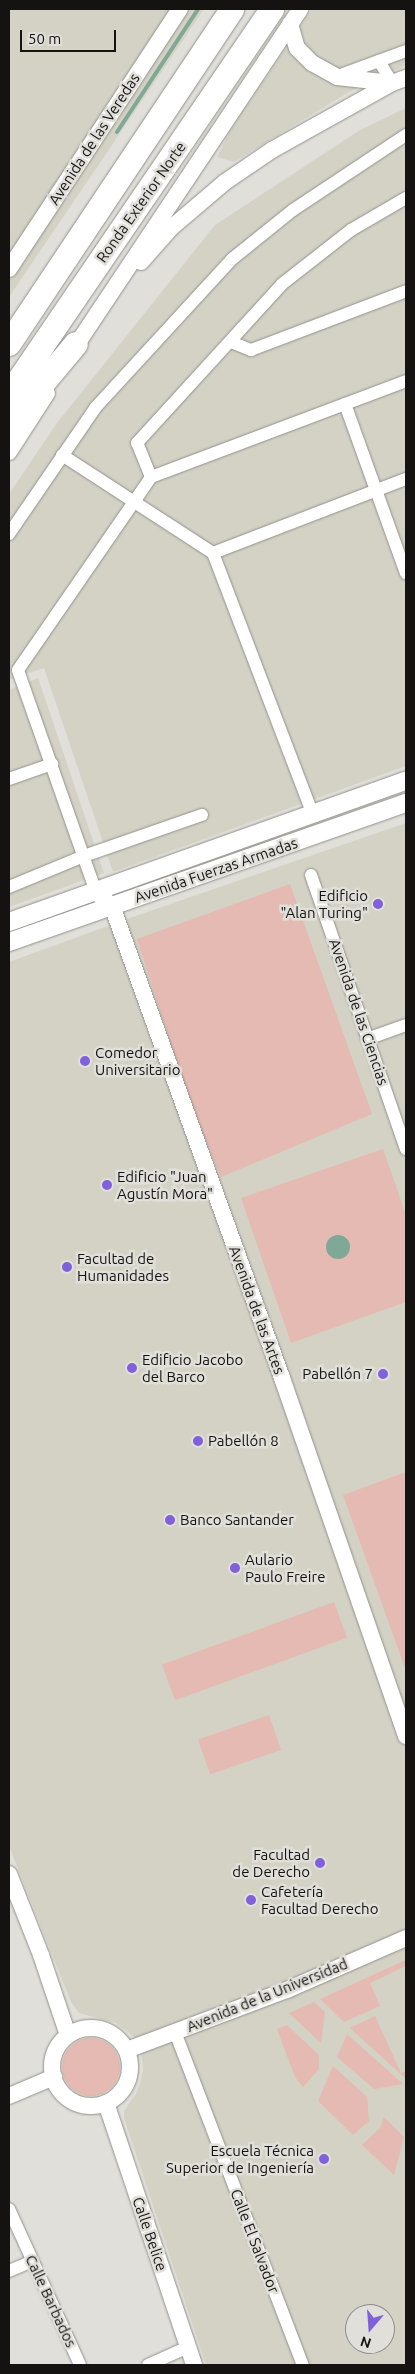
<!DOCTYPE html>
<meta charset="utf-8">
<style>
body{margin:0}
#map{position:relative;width:415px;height:2374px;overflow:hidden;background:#e0dfd9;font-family:Ubuntu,sans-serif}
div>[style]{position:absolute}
.built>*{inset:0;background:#d4d2c5}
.green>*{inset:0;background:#e4bab2;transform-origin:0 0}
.round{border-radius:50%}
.water>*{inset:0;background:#80a896}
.stream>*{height:4px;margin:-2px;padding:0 2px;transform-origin:2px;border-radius:2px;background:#80a896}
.roads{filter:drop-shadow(0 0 1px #92918b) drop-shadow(0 0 1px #92918b)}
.minor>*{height:12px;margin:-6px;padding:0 6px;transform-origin:6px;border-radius:6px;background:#fff}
.tertiary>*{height:16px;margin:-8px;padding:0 8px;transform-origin:8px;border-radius:8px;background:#fff}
.tertiary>.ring{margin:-8px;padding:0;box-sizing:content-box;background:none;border:16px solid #fff;border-radius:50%}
.secondary>*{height:18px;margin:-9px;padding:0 9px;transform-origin:9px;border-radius:9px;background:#fff}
.motorway>*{height:24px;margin:-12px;padding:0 12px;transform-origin:12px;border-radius:12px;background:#fff}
.dots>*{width:14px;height:14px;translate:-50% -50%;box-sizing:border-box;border:2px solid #e0dfd9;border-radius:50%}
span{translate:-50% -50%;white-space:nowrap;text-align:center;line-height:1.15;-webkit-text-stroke:5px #e0dfd9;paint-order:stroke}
.street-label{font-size:15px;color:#141311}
.poi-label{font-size:15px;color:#141311}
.right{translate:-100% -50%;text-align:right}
.left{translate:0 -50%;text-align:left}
.frame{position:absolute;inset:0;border:10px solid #141311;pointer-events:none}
.north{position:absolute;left:345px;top:2304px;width:50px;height:50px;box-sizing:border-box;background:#e0dfd9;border:1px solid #8e8d89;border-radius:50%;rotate:198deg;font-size:14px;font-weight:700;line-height:20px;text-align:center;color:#141311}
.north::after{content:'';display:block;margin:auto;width:18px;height:22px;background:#8060db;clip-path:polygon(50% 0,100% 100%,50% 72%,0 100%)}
.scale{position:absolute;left:20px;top:30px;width:96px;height:22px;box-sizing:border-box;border:2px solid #141311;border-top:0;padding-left:6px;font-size:15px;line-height:18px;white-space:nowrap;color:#141311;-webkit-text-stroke:4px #e0dfd9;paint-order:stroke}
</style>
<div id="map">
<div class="built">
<i style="clip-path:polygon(9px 9px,204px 9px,9px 297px)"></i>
<i style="clip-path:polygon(312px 9px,406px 9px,406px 65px,349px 92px,234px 162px,217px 157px,230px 131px)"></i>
<i style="clip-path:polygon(406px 108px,406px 766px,113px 872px,44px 668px,9px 680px,9px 494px,57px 423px,215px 225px,360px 130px)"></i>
<i style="clip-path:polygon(38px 678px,104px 873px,9px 907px,9px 690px)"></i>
<i style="clip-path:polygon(evenodd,406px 823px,406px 2365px,206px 2365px,124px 2118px,124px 2111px,137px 2092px,141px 2080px,143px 2070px,141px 2050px,134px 2037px,116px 2023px,79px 2013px,71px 2002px,9px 1846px,9px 962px,127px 919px,406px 823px,355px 2314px,385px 2314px,385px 2344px,355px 2344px,355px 2314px)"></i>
</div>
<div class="green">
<i style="clip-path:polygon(290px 884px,372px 1114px,221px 1177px,188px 1098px,137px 939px)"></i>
<i style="clip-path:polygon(383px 1149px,406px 1215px,406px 1302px,291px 1343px,241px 1198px)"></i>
<i style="clip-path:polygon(406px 1472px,406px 1671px,343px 1495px)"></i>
<i style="left:334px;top:1602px;width:38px;height:183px;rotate:70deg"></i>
<i style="left:269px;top:1715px;width:37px;height:75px;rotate:71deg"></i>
<i style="clip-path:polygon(406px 1960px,406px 1966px,370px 1983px,380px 2006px,344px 2022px,320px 1999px)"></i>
<i style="clip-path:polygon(314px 2002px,325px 2012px,321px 2043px,289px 2013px)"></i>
<i style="clip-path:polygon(375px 2016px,401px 2073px,406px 2071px,406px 2079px,350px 2028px)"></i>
<i style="clip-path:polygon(287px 2025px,319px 2055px,319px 2069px,303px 2087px,295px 2077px,277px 2029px)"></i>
<i style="clip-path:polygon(347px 2034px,403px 2084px,374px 2089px,337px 2057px)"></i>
<i class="round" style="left:62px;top:2038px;width:58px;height:58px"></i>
<i style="clip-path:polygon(333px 2066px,367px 2097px,369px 2121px,353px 2135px,318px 2101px)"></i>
<i style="clip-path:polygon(384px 2117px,404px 2137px,394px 2175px,362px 2145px,380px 2128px)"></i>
</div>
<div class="water">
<i class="round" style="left:326px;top:1235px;width:24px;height:24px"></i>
</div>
<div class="stream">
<i style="left:117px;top:132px;width:147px;rotate:-56.6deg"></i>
</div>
<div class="roads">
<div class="minor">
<i style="left:379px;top:61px;width:26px;rotate:59deg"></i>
<i style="left:338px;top:76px;width:72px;rotate:-20.2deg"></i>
<i style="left:231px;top:342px;width:22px;rotate:22deg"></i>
<i style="left:251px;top:350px;width:166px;rotate:-20.8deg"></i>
<i style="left:345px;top:404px;width:180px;rotate:70.2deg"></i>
<i style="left:62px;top:455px;width:180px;rotate:33deg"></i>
<i style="left:213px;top:553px;width:280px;rotate:69.1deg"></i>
<i style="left:151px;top:477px;width:37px;rotate:-112deg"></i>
<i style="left:137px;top:443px;width:215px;rotate:-47.6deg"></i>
<i style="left:282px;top:284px;width:88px;rotate:-38deg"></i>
<i style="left:351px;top:230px;width:64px;rotate:-30.2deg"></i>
<i style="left:9px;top:534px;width:154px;rotate:-55.6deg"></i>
<i style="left:96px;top:407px;width:201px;rotate:-47.4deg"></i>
<i style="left:232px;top:259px;width:78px;rotate:-38.8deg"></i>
<i style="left:293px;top:210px;width:136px;rotate:-33.6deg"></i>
<i style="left:213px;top:553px;width:207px;rotate:-21deg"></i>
<i style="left:9px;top:779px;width:46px;rotate:-19.2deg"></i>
<i style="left:311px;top:875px;width:290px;rotate:70.9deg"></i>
<i style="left:9px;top:887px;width:81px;rotate:-22.5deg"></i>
<i style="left:84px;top:856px;width:125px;rotate:-19.2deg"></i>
<i style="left:96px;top:892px;width:235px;rotate:-109.4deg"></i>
<i style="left:18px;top:670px;width:234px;rotate:-55.4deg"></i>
<i style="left:151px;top:477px;width:272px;rotate:-20.6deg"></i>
<i style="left:367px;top:1039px;width:41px;rotate:-19.7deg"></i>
<i style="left:175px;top:2032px;width:357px;rotate:69deg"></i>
<i style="left:9px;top:2209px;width:171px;rotate:65.5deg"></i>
<i style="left:9px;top:2271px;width:25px;rotate:-23deg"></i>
<i style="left:148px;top:2365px;width:44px;rotate:-24.2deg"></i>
</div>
<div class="tertiary">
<i style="left:290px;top:24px;width:25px;rotate:74deg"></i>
<i style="left:297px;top:48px;width:21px;rotate:45deg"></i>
<i style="left:312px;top:63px;width:29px;rotate:29deg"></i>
<i style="left:337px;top:77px;width:55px;rotate:6.2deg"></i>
<i style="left:141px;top:262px;width:45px;rotate:-48.6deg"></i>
<i style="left:171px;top:228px;width:71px;rotate:-40.4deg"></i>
<i style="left:225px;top:182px;width:57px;rotate:-34.2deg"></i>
<i style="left:272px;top:150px;width:137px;rotate:-29.2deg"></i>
<i style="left:392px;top:83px;width:15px;rotate:-20deg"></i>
<i style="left:9px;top:269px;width:311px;rotate:-56.7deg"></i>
<i style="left:71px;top:353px;width:413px;rotate:-56.3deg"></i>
<i style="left:9px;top:452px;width:70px;rotate:-57.2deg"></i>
<i style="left:96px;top:892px;width:21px;rotate:41deg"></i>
<i style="left:112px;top:906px;width:502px;rotate:70.19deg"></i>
<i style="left:282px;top:1378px;width:379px;rotate:70.9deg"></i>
<i style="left:9px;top:1874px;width:87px;rotate:68.4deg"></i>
<i style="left:41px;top:1955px;width:84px;rotate:71.4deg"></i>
<i class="ring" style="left:52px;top:2028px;width:62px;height:62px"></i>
<i style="left:127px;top:2050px;width:171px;rotate:-20.6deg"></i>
<i style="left:287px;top:1990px;width:130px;rotate:-23.6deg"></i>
<i style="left:9px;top:2096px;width:49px;rotate:-22.9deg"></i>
<i style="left:106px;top:2103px;width:276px;rotate:71.4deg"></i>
</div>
<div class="secondary">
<i style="left:9px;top:922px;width:421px;rotate:-19.6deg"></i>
<i style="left:9px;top:942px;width:421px;rotate:-19.3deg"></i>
</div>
<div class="motorway">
<i style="left:9px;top:344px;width:402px;rotate:-56.3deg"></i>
<i style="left:9px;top:395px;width:467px;rotate:-55.7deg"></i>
<i style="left:9px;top:424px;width:104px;rotate:-50.1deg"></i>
</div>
</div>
<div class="dots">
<i style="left:378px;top:904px;background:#8060db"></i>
<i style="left:85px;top:1061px;background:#8060db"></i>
<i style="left:107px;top:1185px;background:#8060db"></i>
<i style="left:67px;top:1267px;background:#8060db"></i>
<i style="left:132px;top:1368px;background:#8060db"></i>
<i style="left:383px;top:1374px;background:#8060db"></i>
<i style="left:198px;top:1441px;background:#8060db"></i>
<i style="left:170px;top:1520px;background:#8060db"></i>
<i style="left:235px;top:1568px;background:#8060db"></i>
<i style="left:320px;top:1863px;background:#8060db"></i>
<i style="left:251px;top:1900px;background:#8060db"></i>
<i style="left:324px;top:2159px;background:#8060db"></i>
</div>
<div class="street-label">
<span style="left:94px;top:139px;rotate:-57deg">Avenida de las Veredas</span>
<span style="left:141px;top:202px;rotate:-55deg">Ronda Exterior Norte</span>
<span style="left:216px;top:870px;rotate:-19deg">Avenida Fuerzas Armadas</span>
<span style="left:359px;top:1012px;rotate:71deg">Avenida de las Ciencias</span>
<span style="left:257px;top:1310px;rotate:70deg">Avenida de las Artes</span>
<span style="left:267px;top:1995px;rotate:-22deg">Avenida de la Universidad</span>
<span style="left:150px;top:2234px;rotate:71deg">Calle Belice</span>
<span style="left:255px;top:2241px;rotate:69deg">Calle El Salvador</span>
<span style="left:51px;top:2301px;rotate:65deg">Calle Barbados</span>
</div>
<div class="poi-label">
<span class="right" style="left:368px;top:904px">Edificio<br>"Alan Turing"</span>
<span class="left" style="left:95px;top:1061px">Comedor<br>Universitario</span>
<span class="left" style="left:117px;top:1185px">Edificio "Juan<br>Agustín Mora"</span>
<span class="left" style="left:77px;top:1267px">Facultad de<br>Humanidades</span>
<span class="left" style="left:142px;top:1368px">Edificio Jacobo<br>del Barco</span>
<span class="right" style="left:373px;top:1374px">Pabellón 7</span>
<span class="left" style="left:208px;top:1441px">Pabellón 8</span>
<span class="left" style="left:180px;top:1520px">Banco Santander</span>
<span class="left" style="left:245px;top:1568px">Aulario<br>Paulo Freire</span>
<span class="right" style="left:310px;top:1863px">Facultad<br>de Derecho</span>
<span class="left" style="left:261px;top:1900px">Cafetería<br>Facultad Derecho</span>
<span class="right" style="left:314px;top:2159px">Escuela Técnica<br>Superior de Ingeniería</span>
</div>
<div class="frame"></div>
<div class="north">N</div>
<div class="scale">50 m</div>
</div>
